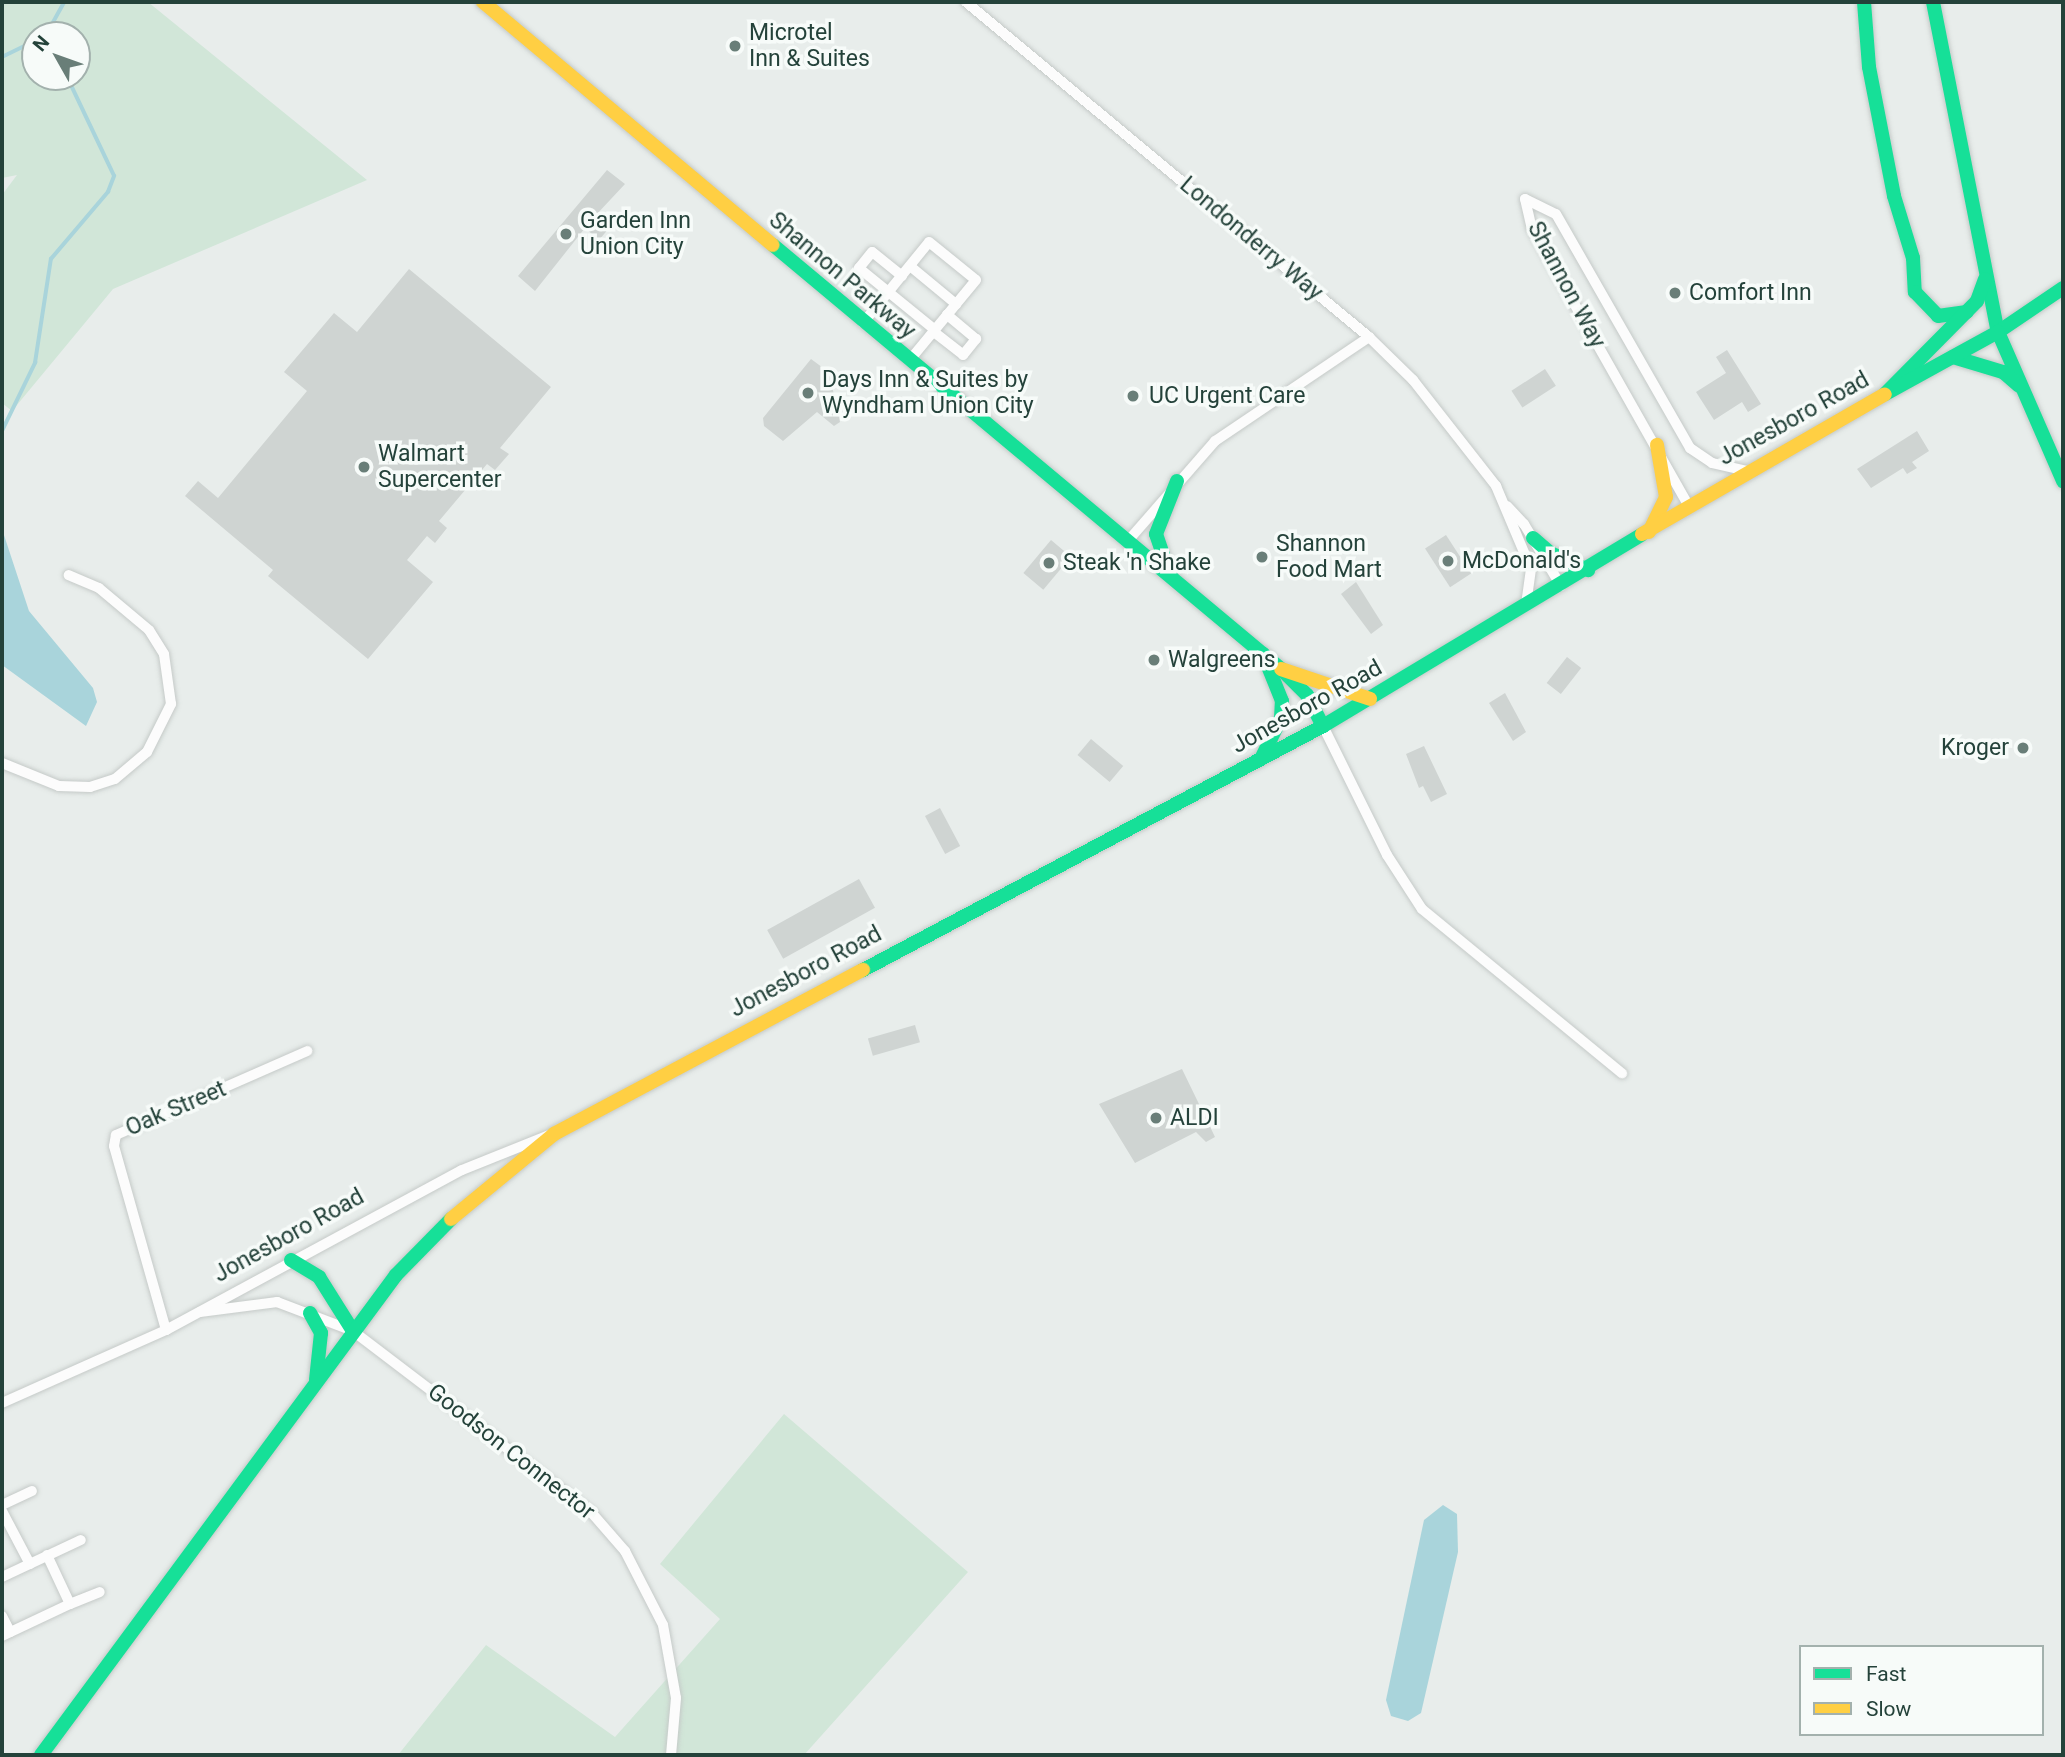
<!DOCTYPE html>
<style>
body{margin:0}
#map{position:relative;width:2065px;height:1757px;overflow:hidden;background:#e8edeb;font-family:Roboto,sans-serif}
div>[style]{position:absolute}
.green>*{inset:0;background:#d1e6d8}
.water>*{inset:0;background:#a9d4db}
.stream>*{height:3.5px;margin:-1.75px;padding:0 1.75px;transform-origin:1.75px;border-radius:1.75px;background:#a9d4db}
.building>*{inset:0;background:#cfd4d2;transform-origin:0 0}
.roads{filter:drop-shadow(0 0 2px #c5cac8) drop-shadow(0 0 2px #c5cac8)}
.street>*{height:10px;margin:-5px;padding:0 5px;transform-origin:5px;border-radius:5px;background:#fcfcfc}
.fast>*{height:14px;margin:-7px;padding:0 7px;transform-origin:7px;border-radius:7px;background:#16e098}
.slow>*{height:14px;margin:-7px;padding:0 7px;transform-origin:7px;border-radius:7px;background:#ffcf43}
.dots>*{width:19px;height:19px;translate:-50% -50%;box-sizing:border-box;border:4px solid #f7fbf9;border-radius:50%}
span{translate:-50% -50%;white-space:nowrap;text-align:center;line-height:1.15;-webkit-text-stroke:7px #f7fbf9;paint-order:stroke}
.poi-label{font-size:23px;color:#24423a}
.left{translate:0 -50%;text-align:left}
.right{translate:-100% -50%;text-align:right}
.street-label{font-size:23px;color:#24423a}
.frame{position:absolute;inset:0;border:4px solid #24423a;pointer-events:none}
.legend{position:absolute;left:1799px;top:1645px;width:245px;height:91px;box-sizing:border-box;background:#f7fbf9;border:2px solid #a3b1ad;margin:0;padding:9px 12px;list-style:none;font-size:21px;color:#24423a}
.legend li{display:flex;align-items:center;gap:14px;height:35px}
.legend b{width:35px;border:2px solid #a3b1ad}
.north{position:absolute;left:21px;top:21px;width:70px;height:70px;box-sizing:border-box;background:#f7fbf9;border:2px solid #a3b1ad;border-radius:50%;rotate:310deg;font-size:19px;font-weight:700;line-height:28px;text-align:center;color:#24423a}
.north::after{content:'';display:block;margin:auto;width:24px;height:32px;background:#697e78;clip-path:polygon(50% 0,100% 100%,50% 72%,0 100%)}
</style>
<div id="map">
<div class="green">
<i style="clip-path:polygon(evenodd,2px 2px,148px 2px,367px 180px,113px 289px,12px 411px,2px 403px,2px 195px,17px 175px,2px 178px,2px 2px,35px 35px,77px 35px,77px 77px,35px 77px,35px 35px)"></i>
<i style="clip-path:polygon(784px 1414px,968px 1572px,804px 1755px,398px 1755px,486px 1645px,615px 1737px,720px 1619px,660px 1564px)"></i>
</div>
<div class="water">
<i style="clip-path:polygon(2px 529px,29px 611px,93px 688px,97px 702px,86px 726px,2px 665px)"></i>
<i style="clip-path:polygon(1443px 1505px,1457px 1514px,1458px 1552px,1421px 1713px,1408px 1721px,1391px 1716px,1386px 1700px,1424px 1520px)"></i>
</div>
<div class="stream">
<i style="left:46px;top:35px;width:38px;rotate:-61deg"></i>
<i style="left:2px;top:57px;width:37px;rotate:-26deg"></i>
<i style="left:2px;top:431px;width:76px;rotate:-64.1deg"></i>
<i style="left:35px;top:363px;width:105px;rotate:-81.3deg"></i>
<i style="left:51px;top:259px;width:88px;rotate:-49.6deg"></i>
<i style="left:108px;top:192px;width:17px;rotate:-69deg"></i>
<i style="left:114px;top:176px;width:110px;rotate:-115.4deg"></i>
<i style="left:1200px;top:1755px;width:27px"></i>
</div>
<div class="building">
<i style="clip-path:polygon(607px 170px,625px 184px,596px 215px,610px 227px,599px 240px,585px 228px,535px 291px,518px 276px)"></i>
<i style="clip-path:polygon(409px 269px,551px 387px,500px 448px,509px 454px,495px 470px,487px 464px,439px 521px,447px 528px,435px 543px,427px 536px,407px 560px,433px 582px,368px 659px,268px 576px,273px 570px,185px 496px,198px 481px,218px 498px,307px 391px,284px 372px,334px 313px,357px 332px)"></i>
<i style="clip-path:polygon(1727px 350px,1761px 404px,1748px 412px,1742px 402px,1714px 420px,1696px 392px,1726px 373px,1716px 357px)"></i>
<i style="clip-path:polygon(811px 359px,838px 379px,832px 386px,840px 422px,834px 426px,817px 412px,783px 441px,764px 426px,763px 418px)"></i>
<i style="left:1545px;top:369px;width:20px;height:40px;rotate:57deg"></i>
<i style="clip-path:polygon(1917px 431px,1929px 451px,1912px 462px,1917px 468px,1907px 474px,1903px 468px,1871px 488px,1857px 469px)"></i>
<i style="left:1446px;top:535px;width:46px;height:25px;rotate:57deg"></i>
<i style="left:1051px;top:540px;width:26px;height:43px;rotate:40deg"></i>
<i style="clip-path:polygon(1356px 582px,1383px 625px,1371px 634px,1341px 594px)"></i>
<i style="left:1567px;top:657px;width:18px;height:33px;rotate:38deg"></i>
<i style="clip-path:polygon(1505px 693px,1526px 732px,1513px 741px,1489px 703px)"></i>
<i style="left:1091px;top:739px;width:42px;height:21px;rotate:40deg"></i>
<i style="clip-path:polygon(1424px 746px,1447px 794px,1431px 802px,1423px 786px,1419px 788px,1406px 754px)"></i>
<i style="left:940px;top:808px;width:43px;height:17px;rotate:62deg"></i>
<i style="left:859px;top:879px;width:33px;height:105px;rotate:61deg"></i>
<i style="left:915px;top:1025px;width:18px;height:49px;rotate:74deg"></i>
<i style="clip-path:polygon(1182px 1069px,1215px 1137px,1206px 1142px,1196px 1132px,1135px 1163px,1099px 1104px)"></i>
</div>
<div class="roads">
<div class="street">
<i style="left:966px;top:2px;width:524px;rotate:39.74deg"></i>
<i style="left:1369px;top:337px;width:62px;rotate:44.3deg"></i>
<i style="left:1413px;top:380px;width:135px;rotate:51.9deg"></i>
<i style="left:1496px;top:486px;width:90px;rotate:67.1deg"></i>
<i style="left:1531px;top:569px;width:34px;rotate:98deg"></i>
<i style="left:1525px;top:199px;width:34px;rotate:26deg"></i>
<i style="left:1556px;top:214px;width:270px;rotate:60.2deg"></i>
<i style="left:1690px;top:448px;width:27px;rotate:34deg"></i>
<i style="left:1712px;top:463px;width:36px;rotate:13deg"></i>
<i style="left:1525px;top:199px;width:31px;rotate:77deg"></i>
<i style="left:1532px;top:229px;width:318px;rotate:60.5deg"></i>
<i style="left:910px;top:266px;width:60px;rotate:39.6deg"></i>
<i style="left:902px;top:276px;width:38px;rotate:-141deg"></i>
<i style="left:872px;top:252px;width:21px;rotate:129deg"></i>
<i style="left:859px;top:268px;width:98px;rotate:39.2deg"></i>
<i style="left:863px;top:323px;width:104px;rotate:-50.8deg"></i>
<i style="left:929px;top:242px;width:60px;rotate:39deg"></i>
<i style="left:976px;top:280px;width:105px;rotate:129.6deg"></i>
<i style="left:934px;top:332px;width:37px;rotate:38deg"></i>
<i style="left:963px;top:355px;width:21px;rotate:-51deg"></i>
<i style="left:976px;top:339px;width:38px;rotate:-140deg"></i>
<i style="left:1507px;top:506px;width:25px;rotate:47deg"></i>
<i style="left:1524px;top:524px;width:72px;rotate:59.2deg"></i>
<i style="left:1127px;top:542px;width:134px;rotate:-48.9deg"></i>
<i style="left:1215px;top:441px;width:186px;rotate:-34deg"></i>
<i style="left:1323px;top:726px;width:144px;rotate:63.6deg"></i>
<i style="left:1387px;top:855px;width:64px;rotate:57.1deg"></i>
<i style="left:1422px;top:909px;width:259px;rotate:39.4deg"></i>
<i style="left:2px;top:763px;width:61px;rotate:22deg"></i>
<i style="left:59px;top:786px;width:31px;rotate:2deg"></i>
<i style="left:90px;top:787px;width:26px;rotate:-18deg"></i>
<i style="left:115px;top:779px;width:42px;rotate:-40.2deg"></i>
<i style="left:147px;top:752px;width:54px;rotate:-63.4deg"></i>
<i style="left:171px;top:704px;width:50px;rotate:-98deg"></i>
<i style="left:164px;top:654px;width:28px;rotate:-122deg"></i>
<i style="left:149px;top:630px;width:65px;rotate:-140deg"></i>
<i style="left:99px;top:588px;width:33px;rotate:-157deg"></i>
<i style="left:200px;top:1312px;width:78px;rotate:-7.4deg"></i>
<i style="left:277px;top:1302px;width:81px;rotate:20.9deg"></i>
<i style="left:353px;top:1331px;width:299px;rotate:37.3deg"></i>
<i style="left:591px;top:1512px;width:52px;rotate:48.9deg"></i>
<i style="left:625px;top:1551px;width:83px;rotate:62.8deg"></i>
<i style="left:663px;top:1625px;width:74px;rotate:79.9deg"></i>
<i style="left:676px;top:1698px;width:57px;rotate:95deg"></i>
<i style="left:166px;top:1330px;width:191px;rotate:-105.8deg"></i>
<i style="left:114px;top:1146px;width:11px;rotate:-80deg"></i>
<i style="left:116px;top:1135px;width:209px;rotate:-23.7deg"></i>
<i style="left:2px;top:1403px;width:180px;rotate:-24deg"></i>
<i style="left:166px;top:1330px;width:336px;rotate:-28.4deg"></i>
<i style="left:462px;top:1170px;width:92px;rotate:-21.8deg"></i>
<i style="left:2px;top:1505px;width:33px;rotate:-25deg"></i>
<i style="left:2px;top:1511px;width:60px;rotate:62.2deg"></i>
<i style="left:47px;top:1555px;width:54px;rotate:64.9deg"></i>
<i style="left:70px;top:1604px;width:32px;rotate:-22deg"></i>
<i style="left:2px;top:1577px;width:87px;rotate:-25.1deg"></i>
<i style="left:2px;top:1616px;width:18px;rotate:63deg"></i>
<i style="left:2px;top:1636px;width:75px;rotate:-25.2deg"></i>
</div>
<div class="fast">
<i style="left:1864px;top:2px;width:65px;rotate:85.6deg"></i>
<i style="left:1869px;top:67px;width:131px;rotate:79deg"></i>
<i style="left:1894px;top:196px;width:65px;rotate:73deg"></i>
<i style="left:1913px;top:258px;width:34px;rotate:87deg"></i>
<i style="left:1915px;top:292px;width:33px;rotate:46deg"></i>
<i style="left:1938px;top:316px;width:29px;rotate:-8deg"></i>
<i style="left:1933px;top:2px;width:336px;rotate:78.9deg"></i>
<i style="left:1998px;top:332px;width:163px;rotate:66.4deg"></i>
<i style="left:773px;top:245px;width:662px;rotate:39.85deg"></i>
<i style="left:1281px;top:669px;width:37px;rotate:45deg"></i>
<i style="left:1307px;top:695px;width:35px;rotate:63deg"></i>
<i style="left:1998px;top:332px;width:78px;rotate:-34.1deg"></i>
<i style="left:1953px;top:357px;width:52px;rotate:16.7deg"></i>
<i style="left:2003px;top:372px;width:21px;rotate:41deg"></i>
<i style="left:1886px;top:393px;width:129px;rotate:-45.3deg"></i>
<i style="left:1977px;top:301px;width:23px;rotate:-70deg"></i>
<i style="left:1885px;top:394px;width:129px;rotate:-28.8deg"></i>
<i style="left:1533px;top:538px;width:23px;rotate:41deg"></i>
<i style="left:1550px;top:553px;width:42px;rotate:24.1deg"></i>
<i style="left:1170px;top:575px;width:43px;rotate:-108.9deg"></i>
<i style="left:1156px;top:534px;width:57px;rotate:-68.4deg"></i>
<i style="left:1261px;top:759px;width:46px;rotate:-64deg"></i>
<i style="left:1281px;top:718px;width:17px;rotate:-87deg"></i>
<i style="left:1282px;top:701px;width:51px;rotate:-112deg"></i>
<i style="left:863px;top:970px;width:521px;rotate:-27.94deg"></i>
<i style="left:1323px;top:726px;width:372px;rotate:-31deg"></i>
<i style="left:291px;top:1260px;width:33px;rotate:31deg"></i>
<i style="left:319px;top:1277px;width:64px;rotate:57.8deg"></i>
<i style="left:310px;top:1313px;width:23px;rotate:61deg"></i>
<i style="left:321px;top:1333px;width:47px;rotate:96.1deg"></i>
<i style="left:41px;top:1755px;width:597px;rotate:-53.51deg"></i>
<i style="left:396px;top:1275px;width:78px;rotate:-45.5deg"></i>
</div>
<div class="slow">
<i style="left:483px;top:2px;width:378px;rotate:40deg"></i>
<i style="left:1649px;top:532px;width:39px;rotate:-64deg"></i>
<i style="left:1666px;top:497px;width:53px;rotate:-99.8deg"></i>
<i style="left:1642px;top:534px;width:280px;rotate:-29.9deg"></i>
<i style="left:1281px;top:669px;width:94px;rotate:18.6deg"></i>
<i style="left:451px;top:1219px;width:134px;rotate:-39.5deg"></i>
<i style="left:554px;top:1134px;width:350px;rotate:-28deg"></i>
</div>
</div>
<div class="dots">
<i style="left:735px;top:46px;background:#697e78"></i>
<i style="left:566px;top:234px;background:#697e78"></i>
<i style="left:1675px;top:293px;background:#697e78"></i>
<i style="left:808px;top:393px;background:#697e78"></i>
<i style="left:1133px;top:396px;background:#697e78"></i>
<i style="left:364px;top:467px;background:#697e78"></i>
<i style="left:1262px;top:557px;background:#697e78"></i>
<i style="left:1448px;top:561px;background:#697e78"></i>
<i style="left:1049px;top:563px;background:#697e78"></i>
<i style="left:1154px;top:660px;background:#697e78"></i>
<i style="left:2023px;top:748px;background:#697e78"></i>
<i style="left:1156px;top:1118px;background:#697e78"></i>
</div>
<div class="poi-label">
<span class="left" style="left:749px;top:46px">Microtel<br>Inn &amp; Suites</span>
<span class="left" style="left:580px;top:234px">Garden Inn<br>Union City</span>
<span class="left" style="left:1689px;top:293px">Comfort Inn</span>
<span class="left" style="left:822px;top:393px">Days Inn &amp; Suites by<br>Wyndham Union City</span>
<span class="left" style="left:1149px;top:396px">UC Urgent Care</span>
<span class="left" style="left:378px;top:467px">Walmart<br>Supercenter</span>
<span class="left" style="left:1276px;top:557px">Shannon<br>Food Mart</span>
<span class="left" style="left:1462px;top:561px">McDonald's</span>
<span class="left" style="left:1063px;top:563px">Steak 'n Shake</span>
<span class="left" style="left:1168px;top:660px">Walgreens</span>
<span class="right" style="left:2009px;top:748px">Kroger</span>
<span class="left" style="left:1170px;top:1118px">ALDI</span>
</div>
<div class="street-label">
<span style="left:1251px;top:239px;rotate:40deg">Londonderry Way</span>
<span style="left:842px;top:276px;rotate:40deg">Shannon Parkway</span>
<span style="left:1566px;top:285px;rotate:62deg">Shannon Way</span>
<span style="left:1794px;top:419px;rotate:-29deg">Jonesboro Road</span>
<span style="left:1307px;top:707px;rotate:-29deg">Jonesboro Road</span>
<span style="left:806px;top:972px;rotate:-28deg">Jonesboro Road</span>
<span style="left:176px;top:1109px;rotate:-23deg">Oak Street</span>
<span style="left:289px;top:1236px;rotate:-29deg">Jonesboro Road</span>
<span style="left:511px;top:1452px;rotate:38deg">Goodson Connector</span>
</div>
<div class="frame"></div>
<ul class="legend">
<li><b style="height:9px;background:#16e098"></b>Fast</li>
<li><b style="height:9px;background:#ffcf43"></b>Slow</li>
</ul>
<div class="north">N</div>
</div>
